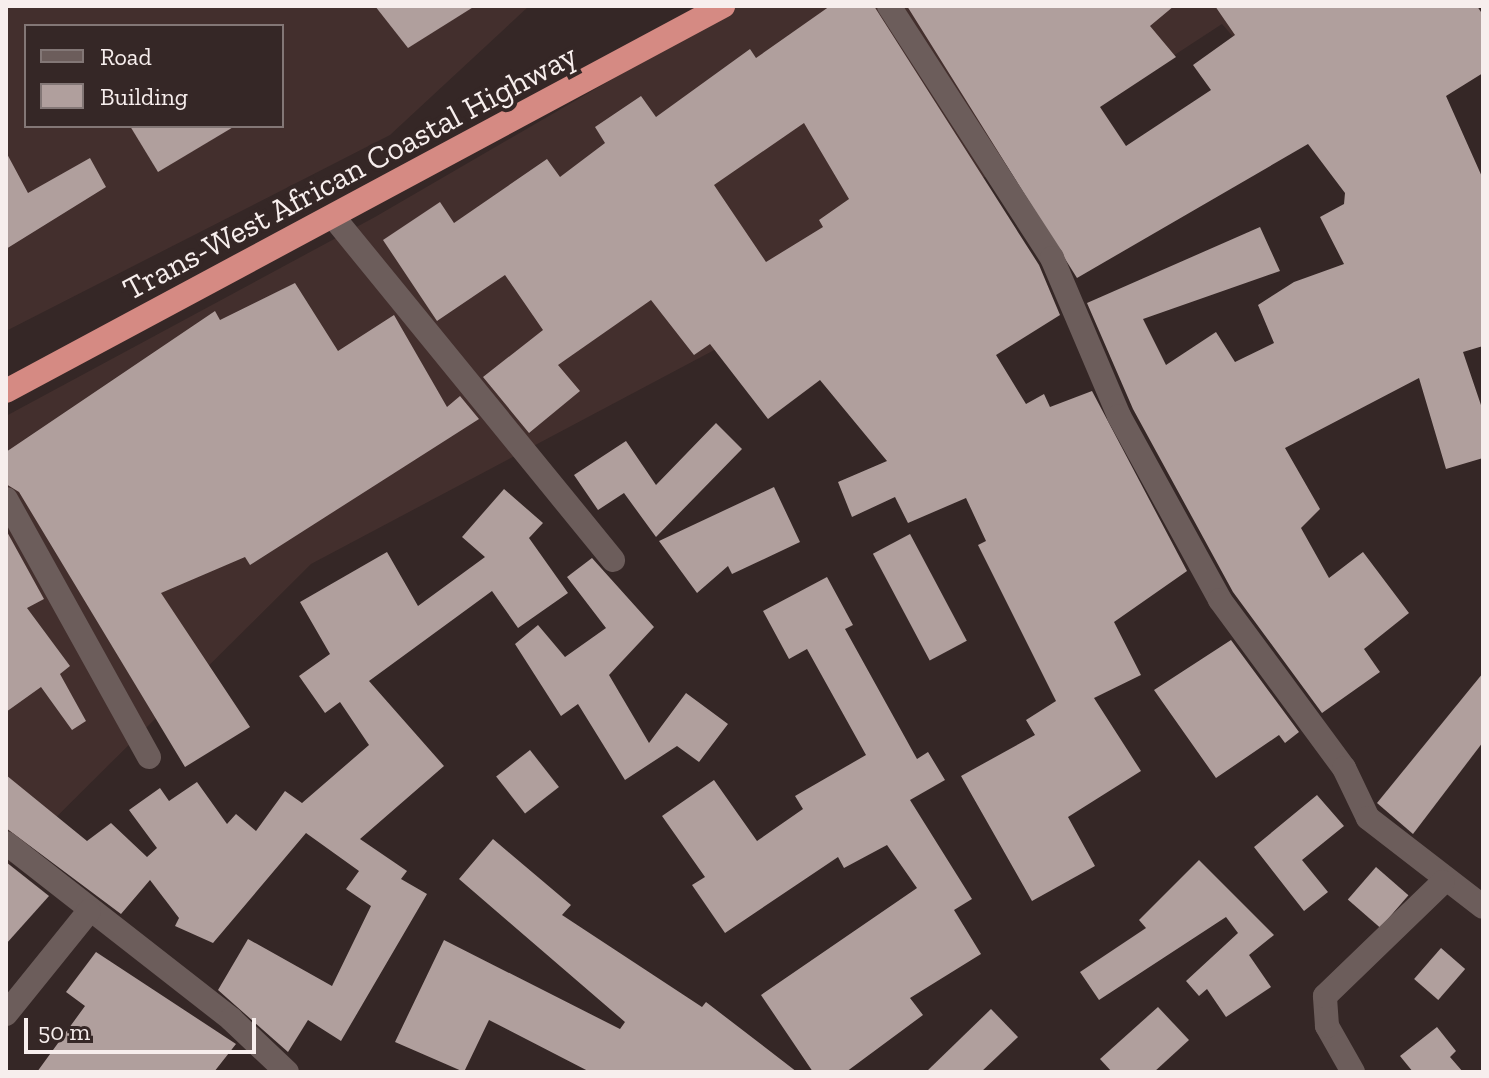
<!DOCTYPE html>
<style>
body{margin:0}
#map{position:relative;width:1489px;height:1078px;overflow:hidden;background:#352726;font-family:"Zilla Slab",serif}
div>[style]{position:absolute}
.built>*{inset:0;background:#432f2d}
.building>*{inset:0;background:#b09f9d;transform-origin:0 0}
.minor>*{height:24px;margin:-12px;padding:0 12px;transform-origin:12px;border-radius:12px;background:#6c5d5b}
.highway>*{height:24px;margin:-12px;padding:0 12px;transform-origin:12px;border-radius:12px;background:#d58a83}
span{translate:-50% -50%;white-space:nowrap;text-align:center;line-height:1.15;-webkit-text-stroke:8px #352726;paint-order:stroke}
.street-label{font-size:32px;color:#f7eeed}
.frame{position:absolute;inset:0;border:8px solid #f7eeed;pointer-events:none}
.legend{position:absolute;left:24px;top:24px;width:260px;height:104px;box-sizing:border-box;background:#352726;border:2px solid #837776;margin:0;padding:10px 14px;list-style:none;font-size:24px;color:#f7eeed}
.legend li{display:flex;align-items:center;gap:16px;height:40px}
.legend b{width:40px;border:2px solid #837776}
.scale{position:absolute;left:24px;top:1018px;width:232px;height:36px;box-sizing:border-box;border:4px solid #f7eeed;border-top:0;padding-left:10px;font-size:24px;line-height:28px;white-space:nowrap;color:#f7eeed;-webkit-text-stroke:6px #352726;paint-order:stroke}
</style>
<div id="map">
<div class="built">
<i style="clip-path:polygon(evenodd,6px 6px,529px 6px,390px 135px,6px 331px,6px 6px,26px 26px,282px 26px,282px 126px,26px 126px,26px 26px)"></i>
<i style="clip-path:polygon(738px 6px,1450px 6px,1262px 70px,1222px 24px,997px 171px,921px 208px,752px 330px,311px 564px,6px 867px,6px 416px,375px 217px)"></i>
</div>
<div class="building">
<i style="clip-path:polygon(375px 6px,475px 6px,408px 48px)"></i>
<i style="clip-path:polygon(evenodd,830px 6px,874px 6px,1039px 265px,1060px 315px,996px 355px,1026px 404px,1044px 394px,1050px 407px,1092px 391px,1187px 571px,1114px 622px,1141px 675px,1094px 698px,1141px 771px,1068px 817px,1095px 866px,1032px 901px,961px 776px,1035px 735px,1026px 720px,1056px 701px,978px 545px,986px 541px,966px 498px,908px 523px,895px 497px,852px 517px,838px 482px,887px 461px,820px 380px,768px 419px,710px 344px,694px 355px,651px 300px,558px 365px,580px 391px,529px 433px,483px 377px,543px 330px,505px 275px,437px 321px,383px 240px,440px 202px,454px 223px,547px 159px,560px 177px,605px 143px,595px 127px,641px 96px,656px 117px,750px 49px,756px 58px,830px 6px,804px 123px,849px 199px,819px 220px,823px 227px,766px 262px,714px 185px,804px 123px)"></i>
<i style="clip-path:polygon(907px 6px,1174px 6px,1150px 26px,1176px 57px,1100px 107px,1126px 146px,1211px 90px,1193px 65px,1235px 35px,1215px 6px,1477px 6px,1483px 15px,1483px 73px,1446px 96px,1483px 179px,1483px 346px,1463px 352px,1483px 411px,1483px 458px,1446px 469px,1419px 378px,1285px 448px,1320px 509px,1301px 528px,1329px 578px,1363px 552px,1409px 613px,1364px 649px,1380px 672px,1322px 713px,1233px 592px,1133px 409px,1087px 303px,1260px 227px,1280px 271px,1143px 319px,1166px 365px,1216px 332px,1235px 362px,1274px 343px,1258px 305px,1294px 282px,1344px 264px,1320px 217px,1344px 204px,1345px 193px,1308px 144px,1077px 278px)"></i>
<i style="clip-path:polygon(130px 126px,235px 126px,158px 172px)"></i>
<i style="clip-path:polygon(6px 152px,28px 193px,90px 158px,106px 187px,6px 249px)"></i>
<i style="clip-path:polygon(295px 283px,338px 351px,394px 315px,447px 407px,460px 396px,479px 419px,250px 565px,245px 557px,161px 593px,250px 727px,185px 767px,19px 492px,6px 484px,6px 452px,215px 311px,220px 320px)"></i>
<i style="clip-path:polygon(716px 423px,742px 449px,656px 537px,624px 493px,598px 510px,574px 475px,626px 441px,656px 485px)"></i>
<i style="clip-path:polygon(774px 487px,800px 542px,732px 574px,728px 566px,697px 593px,659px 541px)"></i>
<i style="clip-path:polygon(504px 489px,543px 523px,529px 538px,568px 593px,518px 628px,492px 591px,369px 681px,444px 766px,360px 839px,407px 871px,401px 879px,427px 894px,341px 1041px,308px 1020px,288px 1052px,218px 990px,248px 939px,332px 986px,371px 906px,346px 889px,359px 871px,306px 833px,213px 943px,175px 926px,179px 918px,150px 880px,121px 914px,6px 828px,6px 775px,87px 841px,111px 823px,147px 857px,157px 848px,129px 810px,160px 788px,169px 801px,197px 782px,227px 824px,236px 814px,256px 831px,285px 791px,302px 803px,369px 745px,340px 702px,325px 713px,299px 676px,330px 654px,300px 602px,387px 552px,418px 606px,485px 557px,462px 537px)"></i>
<i style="clip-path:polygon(6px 530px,44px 599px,27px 608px,70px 666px,60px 674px,86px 721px,72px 730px,41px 687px,6px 712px)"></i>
<i style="left:910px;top:534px;width:121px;height:42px;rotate:62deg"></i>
<i style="clip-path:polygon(592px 558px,654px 627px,609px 675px,649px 743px,686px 693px,728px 724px,699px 762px,677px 746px,625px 780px,578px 704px,561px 716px,515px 644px,538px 625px,565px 657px,606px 628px,567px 577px)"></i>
<i style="clip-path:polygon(827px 577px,853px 625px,845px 629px,917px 759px,928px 752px,945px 780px,910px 800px,972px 899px,954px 910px,981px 954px,910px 998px,923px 1015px,846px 1072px,813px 1072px,761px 995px,917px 888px,887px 845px,844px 868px,838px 857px,725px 933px,692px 885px,705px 877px,662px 816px,714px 780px,757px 841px,803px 809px,795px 796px,866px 755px,807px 649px,789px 659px,763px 611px)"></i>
<i style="clip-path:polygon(1231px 640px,1299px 732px,1285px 743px,1279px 735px,1216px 778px,1154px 690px)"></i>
<i style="clip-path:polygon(1483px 673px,1483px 742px,1413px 834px,1377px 803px)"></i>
<i style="left:530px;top:750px;width:47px;height:43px;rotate:52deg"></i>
<i style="clip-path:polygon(1317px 795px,1344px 826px,1302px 860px,1328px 892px,1304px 911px,1254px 847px)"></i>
<i style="clip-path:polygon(493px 839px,571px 905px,562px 915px,702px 1007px,706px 1002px,797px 1072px,590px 1072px,489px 1020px,464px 1072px,395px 1042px,444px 940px,620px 1029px,625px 1022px,459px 879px)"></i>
<i style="clip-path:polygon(1199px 860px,1274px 935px,1249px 955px,1271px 987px,1226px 1017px,1207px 989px,1199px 996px,1186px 981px,1238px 933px,1226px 917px,1099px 1000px,1080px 972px,1146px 928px,1139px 920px)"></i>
<i style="clip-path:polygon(6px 862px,49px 896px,6px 944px)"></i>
<i style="left:1376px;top:867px;width:43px;height:43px;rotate:41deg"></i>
<i style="left:1441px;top:948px;width:32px;height:41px;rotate:41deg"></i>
<i style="clip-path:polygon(96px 952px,236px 1044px,214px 1072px,37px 1072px,85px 1006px,66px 992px)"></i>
<i style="clip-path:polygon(1158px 1007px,1189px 1040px,1154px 1072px,1112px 1072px,1100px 1059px)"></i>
<i style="clip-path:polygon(991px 1009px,1018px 1037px,981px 1072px,926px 1072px)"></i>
<i style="clip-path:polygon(1437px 1027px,1456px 1051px,1450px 1057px,1463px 1072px,1413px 1072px,1400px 1056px)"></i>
</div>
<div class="minor">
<i style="left:889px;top:6px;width:300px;rotate:57.1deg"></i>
<i style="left:1052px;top:258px;width:172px;rotate:67deg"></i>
<i style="left:1119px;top:416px;width:210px;rotate:61.2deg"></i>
<i style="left:1220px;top:600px;width:209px;rotate:53.6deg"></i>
<i style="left:1344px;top:768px;width:55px;rotate:64.4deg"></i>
<i style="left:1368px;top:818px;width:145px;rotate:37.7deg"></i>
<i style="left:335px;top:219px;width:440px;rotate:50.8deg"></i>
<i style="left:6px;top:499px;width:295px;rotate:61deg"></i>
<i style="left:6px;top:843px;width:286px;rotate:38deg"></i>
<i style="left:231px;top:1019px;width:77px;rotate:43.4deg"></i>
<i style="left:6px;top:1014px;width:132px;rotate:-51.1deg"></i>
<i style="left:1353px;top:1072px;width:53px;rotate:-119.5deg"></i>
<i style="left:1327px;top:1026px;width:30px;rotate:-94deg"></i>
<i style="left:1325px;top:996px;width:164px;rotate:-44deg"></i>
</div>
<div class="highway">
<i style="left:6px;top:391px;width:814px;rotate:-28.23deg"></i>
</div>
<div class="street-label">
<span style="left:350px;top:172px;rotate:-28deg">Trans-West African Coastal Highway</span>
</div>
<div class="frame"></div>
<ul class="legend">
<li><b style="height:10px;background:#6c5d5b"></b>Road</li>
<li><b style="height:22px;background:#b09f9d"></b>Building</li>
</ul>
<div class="scale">50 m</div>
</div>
